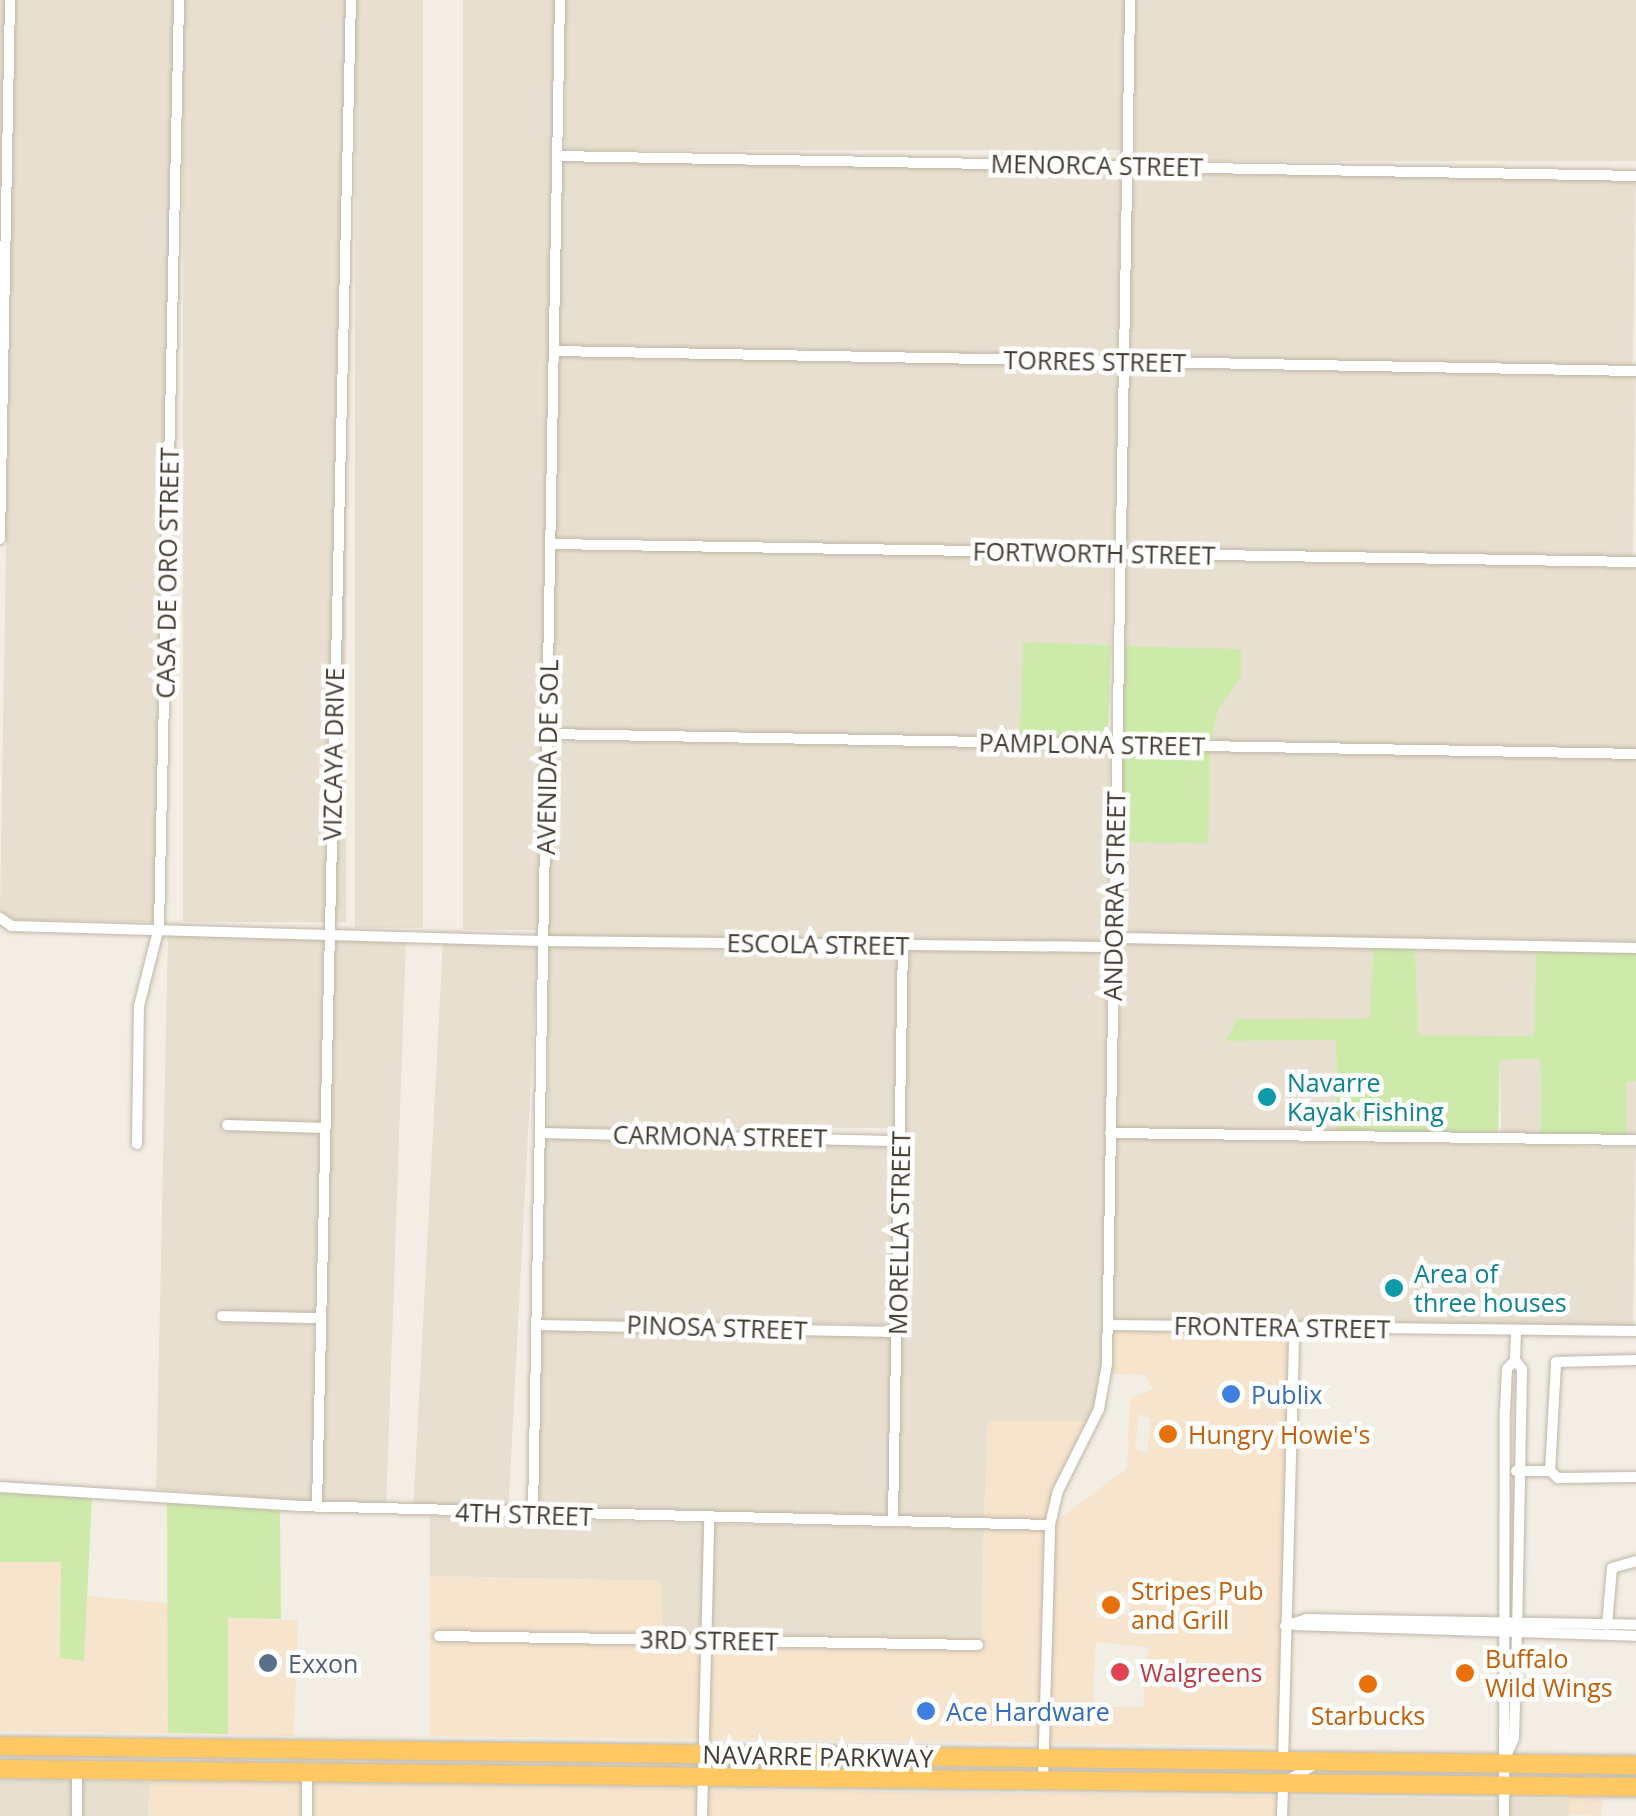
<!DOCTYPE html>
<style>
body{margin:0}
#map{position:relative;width:1636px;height:1816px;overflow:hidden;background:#f3eee4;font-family:"Open Sans",sans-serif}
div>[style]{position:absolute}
.residential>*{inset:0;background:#e7e0d1;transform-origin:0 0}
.commercial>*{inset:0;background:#f6e4cd;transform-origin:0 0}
.green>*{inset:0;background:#ceeaaa;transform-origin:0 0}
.roads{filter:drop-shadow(0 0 2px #bfb6a6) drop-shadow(0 0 2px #bfb6a6)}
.street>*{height:10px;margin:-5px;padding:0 5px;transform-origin:5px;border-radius:5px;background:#fff}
.highway>*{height:18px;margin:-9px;padding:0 9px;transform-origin:9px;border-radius:9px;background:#ffc863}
.dots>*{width:28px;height:28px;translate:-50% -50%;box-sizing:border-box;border:5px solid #fff;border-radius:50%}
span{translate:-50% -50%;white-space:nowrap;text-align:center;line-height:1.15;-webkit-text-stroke:9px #fff;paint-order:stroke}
.street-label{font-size:25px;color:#453e33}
.culture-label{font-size:25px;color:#0d838f}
.left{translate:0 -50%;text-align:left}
.shop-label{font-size:25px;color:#366cbe}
.food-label{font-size:25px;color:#c56008}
.service-label{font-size:25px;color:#4e5e75}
.health-label{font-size:25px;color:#be3a42}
</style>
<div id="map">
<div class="residential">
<i style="clip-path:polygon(0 0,5px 0,0 295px)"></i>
<i style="clip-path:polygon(15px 0,174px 0,155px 922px,13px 920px,0 911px)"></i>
<i style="left:183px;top:0;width:163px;height:922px"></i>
<i style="left:355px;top:0;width:68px;height:928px"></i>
<i style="left:463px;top:0;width:93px;height:930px"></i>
<i style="left:565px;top:0;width:561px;height:150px"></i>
<i style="left:1135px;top:0;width:501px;height:161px"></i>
<i style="left:562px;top:161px;width:559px;height:185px;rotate:1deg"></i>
<i style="left:1131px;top:172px;width:505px;height:185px;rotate:1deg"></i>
<i style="left:558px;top:356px;width:560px;height:182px;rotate:1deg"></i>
<i style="left:1127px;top:367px;width:509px;height:181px;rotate:1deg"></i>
<i style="clip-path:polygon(556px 549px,1112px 558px,1111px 645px,1023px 643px,1022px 732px,1110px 739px,552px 729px)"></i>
<i style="clip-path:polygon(1122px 558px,1636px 568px,1636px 749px,1211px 741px,1219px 708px,1241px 678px,1121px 646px)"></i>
<i style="left:552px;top:740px;width:558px;height:196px;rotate:1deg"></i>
<i style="clip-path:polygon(1210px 752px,1636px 759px,1636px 942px,1119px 933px,1120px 842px,1208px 766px)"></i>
<i style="clip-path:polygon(168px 933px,324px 938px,320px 1122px,222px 1120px,223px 1130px,320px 1133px,315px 1313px,218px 1311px,218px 1321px,314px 1324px,312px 1502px,156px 1489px)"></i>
<i style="left:333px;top:938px;width:73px;height:564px;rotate:2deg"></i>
<i style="left:443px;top:941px;width:95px;height:565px;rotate:3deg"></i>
<i style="clip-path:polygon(1123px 943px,1373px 948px,1371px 1019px,1237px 1019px,1227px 1040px,1336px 1039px,1337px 1131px,1115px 1128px)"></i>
<i style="left:548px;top:947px;width:350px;height:181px"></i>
<i style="left:1415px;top:949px;width:121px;height:86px;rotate:1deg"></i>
<i style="clip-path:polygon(908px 950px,1110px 952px,1103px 1363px,1095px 1408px,1090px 1421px,988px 1421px,984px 1518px,898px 1516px)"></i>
<i style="left:1540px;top:1059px;width:75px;height:40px;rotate:89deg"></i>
<i style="left:1626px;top:1081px;width:10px;height:54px"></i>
<i style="left:545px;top:1138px;width:351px;height:181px;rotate:1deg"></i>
<i style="left:1114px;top:1138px;width:522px;height:181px;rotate:1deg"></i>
<i style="left:541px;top:1330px;width:352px;height:179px;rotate:1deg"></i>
<i style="clip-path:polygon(430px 1516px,705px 1524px,702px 1635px,663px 1634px,661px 1581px,430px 1576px)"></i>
<i style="left:714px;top:1524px;width:270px;height:111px;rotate:1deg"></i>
<i style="left:0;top:1780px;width:73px;height:36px;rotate:1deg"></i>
<i style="left:82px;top:1781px;width:67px;height:35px;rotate:1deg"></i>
<i style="left:1287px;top:1796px;width:211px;height:20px;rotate:1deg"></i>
<i style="left:1507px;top:1799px;width:62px;height:17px"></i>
</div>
<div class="commercial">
<i style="clip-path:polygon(evenodd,1112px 1330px,1297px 1332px,1291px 1746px,1048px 1743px,1055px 1522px,1127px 1468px,1130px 1398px,1153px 1389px,1146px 1375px,1110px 1374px,1112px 1330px,1139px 1414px,1151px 1419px,1147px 1454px,1135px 1449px,1139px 1414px,1112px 1330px,1096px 1592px,1126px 1593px,1130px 1613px,1096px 1618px,1096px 1592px,1112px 1330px,1096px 1642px,1148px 1647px,1143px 1707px,1102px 1707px,1093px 1700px,1096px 1642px)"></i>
<i style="clip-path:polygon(988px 1421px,1090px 1421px,1054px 1488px,1046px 1520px,984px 1518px)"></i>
<i style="clip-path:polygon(984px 1529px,1044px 1530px,1039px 1743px,709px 1739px,711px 1646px,982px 1651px,982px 1640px,743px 1635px,981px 1636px)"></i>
<i style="clip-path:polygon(0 1562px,61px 1562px,61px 1658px,84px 1660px,86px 1596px,168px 1603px,168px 1733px,0 1731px)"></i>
<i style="clip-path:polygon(430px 1576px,661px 1581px,663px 1634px,436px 1631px,435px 1641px,701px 1646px,700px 1739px,430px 1736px)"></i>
<i style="left:228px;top:1618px;width:70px;height:116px;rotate:2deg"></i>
<i style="left:149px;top:1782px;width:153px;height:34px"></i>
<i style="clip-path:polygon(312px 1783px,699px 1788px,698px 1816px,312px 1816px)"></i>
<i style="clip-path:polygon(708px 1789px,891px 1792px,1278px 1796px,1277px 1816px,707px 1816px)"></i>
<i style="left:1602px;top:1798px;width:18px;height:33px;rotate:93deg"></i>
</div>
<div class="green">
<i style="left:1023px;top:642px;width:88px;height:91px;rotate:2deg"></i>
<i style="clip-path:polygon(1121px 646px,1241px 649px,1241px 678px,1219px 708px,1211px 741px,1120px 740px)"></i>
<i style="left:1120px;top:750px;width:90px;height:92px;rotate:1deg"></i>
<i style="clip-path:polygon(1373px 948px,1415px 949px,1418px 1035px,1534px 1036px,1536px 951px,1636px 953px,1636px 1081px,1626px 1082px,1626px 1135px,1541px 1134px,1540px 1059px,1500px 1060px,1498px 1133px,1337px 1131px,1336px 1040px,1226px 1041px,1237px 1019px,1370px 1018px)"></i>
<i style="clip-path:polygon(0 1492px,92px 1496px,84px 1661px,60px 1658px,61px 1562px,0 1562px)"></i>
<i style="clip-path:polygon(167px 1501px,280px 1511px,281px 1619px,228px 1618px,228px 1734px,168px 1733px)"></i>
</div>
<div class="roads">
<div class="street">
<i style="left:557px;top:156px;width:1079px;rotate:1.06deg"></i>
<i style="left:554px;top:351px;width:1082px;rotate:1.06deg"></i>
<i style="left:0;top:539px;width:539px;rotate:-88.94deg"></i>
<i style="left:551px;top:544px;width:1085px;rotate:0.95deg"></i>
<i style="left:548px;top:734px;width:1088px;rotate:1.05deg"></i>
<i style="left:0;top:918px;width:14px;rotate:34deg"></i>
<i style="left:12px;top:926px;width:531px;rotate:1.62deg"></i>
<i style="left:543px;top:941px;width:565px;rotate:0.61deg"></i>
<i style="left:1108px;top:947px;width:16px;rotate:-35deg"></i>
<i style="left:1121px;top:938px;width:515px;rotate:1.11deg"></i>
<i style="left:227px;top:1125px;width:98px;rotate:1.8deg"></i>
<i style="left:540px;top:1133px;width:361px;rotate:1.3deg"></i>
<i style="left:1110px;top:1133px;width:526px;rotate:0.76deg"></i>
<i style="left:137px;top:1144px;width:138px;rotate:-89.2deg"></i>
<i style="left:139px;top:1006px;width:81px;rotate:-75.8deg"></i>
<i style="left:159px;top:927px;width:927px;rotate:-88.76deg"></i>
<i style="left:222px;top:1316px;width:97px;rotate:1.2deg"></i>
<i style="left:536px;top:1325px;width:361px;rotate:1.1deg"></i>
<i style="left:1108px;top:1325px;width:528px;rotate:0.65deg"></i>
<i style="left:1516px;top:1471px;width:34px"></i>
<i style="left:1550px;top:1471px;width:109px;rotate:-86.8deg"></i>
<i style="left:1556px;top:1362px;width:80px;rotate:-1.4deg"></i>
<i style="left:1550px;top:1471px;width:11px;rotate:41deg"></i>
<i style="left:1558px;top:1478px;width:78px;rotate:-0.7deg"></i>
<i style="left:0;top:1487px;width:300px;rotate:3.6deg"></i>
<i style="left:299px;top:1506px;width:751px;rotate:1.45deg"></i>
<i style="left:317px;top:1507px;width:1507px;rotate:-88.71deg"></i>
<i style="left:533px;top:1514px;width:1514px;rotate:-88.98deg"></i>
<i style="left:893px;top:1521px;width:576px;rotate:-89.01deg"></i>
<i style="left:1295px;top:1625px;width:341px;rotate:1.8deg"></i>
<i style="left:1607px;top:1625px;width:57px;rotate:-85deg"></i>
<i style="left:1612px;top:1568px;width:25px;rotate:-16deg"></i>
<i style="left:1285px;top:1626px;width:23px;rotate:-18deg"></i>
<i style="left:1307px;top:1619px;width:329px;rotate:1deg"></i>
<i style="left:439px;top:1636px;width:539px;rotate:0.96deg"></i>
<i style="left:1507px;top:1754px;width:17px;rotate:-66deg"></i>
<i style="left:1514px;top:1738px;width:105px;rotate:-88.4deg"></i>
<i style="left:1517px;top:1633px;width:264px;rotate:-88.9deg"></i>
<i style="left:1522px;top:1369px;width:11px;rotate:-128deg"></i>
<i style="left:1515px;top:1360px;width:30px;rotate:-88deg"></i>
<i style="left:1283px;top:1761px;width:434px;rotate:-88.5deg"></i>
<i style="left:307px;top:1772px;width:44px;rotate:90deg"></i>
<i style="left:1043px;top:1781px;width:256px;rotate:-88.4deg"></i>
<i style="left:1050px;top:1525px;width:35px;rotate:-77deg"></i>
<i style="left:1058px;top:1491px;width:92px;rotate:-63.4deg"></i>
<i style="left:1099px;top:1409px;width:46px;rotate:-79.9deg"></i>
<i style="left:1107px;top:1364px;width:1364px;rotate:-89.03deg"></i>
<i style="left:77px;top:1816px;width:46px;rotate:-90deg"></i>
<i style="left:702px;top:1816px;width:297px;rotate:-88.6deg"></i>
<i style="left:1282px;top:1816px;width:33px;rotate:-88deg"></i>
<i style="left:1283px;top:1783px;width:36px;rotate:-30deg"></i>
<i style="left:1504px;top:1816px;width:405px;rotate:-89.9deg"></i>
<i style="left:1505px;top:1411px;width:42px;rotate:-87.3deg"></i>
<i style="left:1507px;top:1369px;width:12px;rotate:-48deg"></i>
</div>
<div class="highway">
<i style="left:0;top:1746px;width:1636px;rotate:0.67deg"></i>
<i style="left:0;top:1769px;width:1636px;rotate:0.63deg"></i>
</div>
</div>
<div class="dots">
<i style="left:1267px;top:1097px;background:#0f9aa8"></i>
<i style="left:1394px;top:1288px;background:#0f9aa8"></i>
<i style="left:1231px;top:1394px;background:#3f7fe0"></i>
<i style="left:1168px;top:1434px;background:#e8710a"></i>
<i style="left:1111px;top:1605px;background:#e8710a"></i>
<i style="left:268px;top:1663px;background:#5c6f8a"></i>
<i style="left:1120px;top:1672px;background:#e0444e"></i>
<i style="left:1465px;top:1673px;background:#e8710a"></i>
<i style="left:1368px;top:1684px;background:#e8710a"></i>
<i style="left:926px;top:1711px;background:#3f7fe0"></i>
</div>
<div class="street-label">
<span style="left:1097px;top:165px;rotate:1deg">MENORCA STREET</span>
<span style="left:1095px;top:361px;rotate:1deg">TORRES STREET</span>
<span style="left:1094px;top:553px;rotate:1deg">FORTWORTH STREET</span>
<span style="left:167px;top:573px;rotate:-89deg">CASA DE ORO STREET</span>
<span style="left:1092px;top:744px;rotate:1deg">PAMPLONA STREET</span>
<span style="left:333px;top:754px;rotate:-89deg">VIZCAYA DRIVE</span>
<span style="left:547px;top:757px;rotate:-89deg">AVENIDA DE SOL</span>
<span style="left:1114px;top:896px;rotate:-89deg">ANDORRA STREET</span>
<span style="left:818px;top:944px;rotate:1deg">ESCOLA STREET</span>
<span style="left:720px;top:1136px;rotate:1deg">CARMONA STREET</span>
<span style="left:899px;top:1233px;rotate:-89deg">MORELLA STREET</span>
<span style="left:717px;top:1327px;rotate:2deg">PINOSA STREET</span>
<span style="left:1282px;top:1327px;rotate:1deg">FRONTERA STREET</span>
<span style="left:524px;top:1514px;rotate:2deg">4TH STREET</span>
<span style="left:709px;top:1640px;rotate:1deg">3RD STREET</span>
<span style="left:818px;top:1756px;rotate:1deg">NAVARRE PARKWAY</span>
</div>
<div class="culture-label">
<span class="left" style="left:1287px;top:1097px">Navarre<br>Kayak Fishing</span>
<span class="left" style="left:1414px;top:1288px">Area of<br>three houses</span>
</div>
<div class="shop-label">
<span class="left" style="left:1251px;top:1394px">Publix</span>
<span class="left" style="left:946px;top:1711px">Ace Hardware</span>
</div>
<div class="food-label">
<span class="left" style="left:1188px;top:1434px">Hungry Howie's</span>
<span class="left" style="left:1131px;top:1605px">Stripes Pub<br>and Grill</span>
<span class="left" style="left:1485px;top:1673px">Buffalo<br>Wild Wings</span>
<span style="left:1368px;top:1715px">Starbucks</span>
</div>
<div class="service-label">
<span class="left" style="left:288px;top:1663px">Exxon</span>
</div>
<div class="health-label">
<span class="left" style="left:1140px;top:1672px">Walgreens</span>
</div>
</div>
